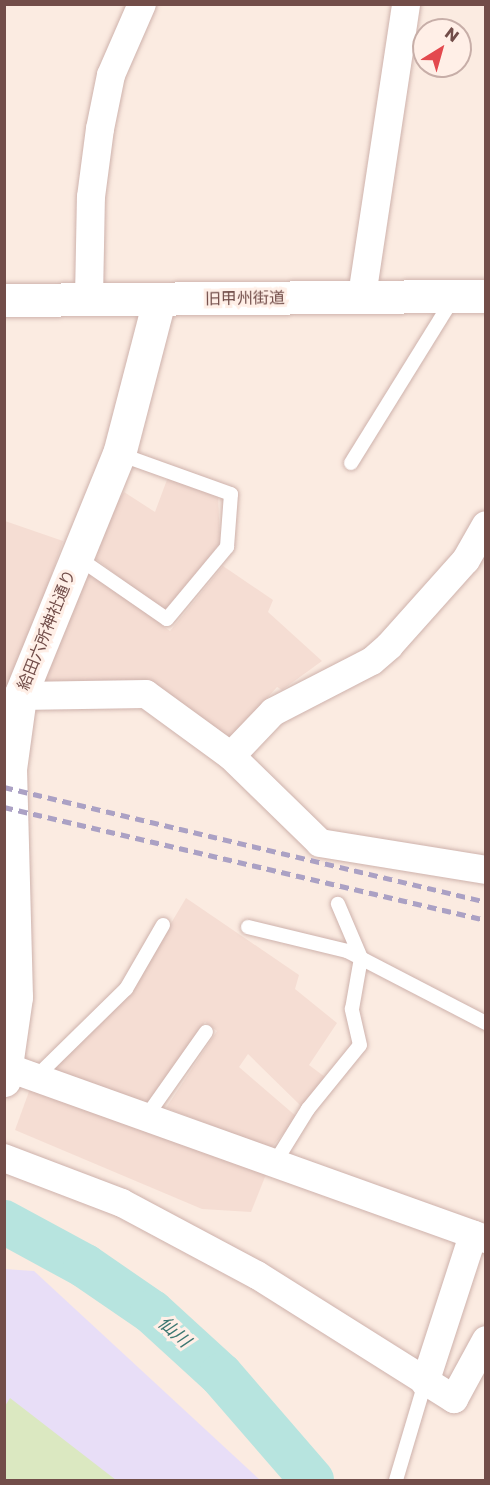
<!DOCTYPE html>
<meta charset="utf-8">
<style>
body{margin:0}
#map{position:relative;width:490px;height:1485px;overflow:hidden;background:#fbebe1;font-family:Poppins,"Noto Sans JP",sans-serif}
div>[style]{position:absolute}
.residential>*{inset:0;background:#f5ddd3}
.education>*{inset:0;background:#e8def7}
.green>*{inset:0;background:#dbe8c1}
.river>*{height:44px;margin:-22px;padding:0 22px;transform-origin:22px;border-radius:22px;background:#b7e4df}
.roads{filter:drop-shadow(0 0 2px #ceb2ac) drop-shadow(0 0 2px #ceb2ac)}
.lane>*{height:14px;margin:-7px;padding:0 7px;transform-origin:7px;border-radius:7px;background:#fff}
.street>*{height:28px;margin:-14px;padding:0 14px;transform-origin:14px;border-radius:14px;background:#fff}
.secondary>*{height:33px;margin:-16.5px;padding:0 16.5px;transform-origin:16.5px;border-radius:16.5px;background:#fff}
.rail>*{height:4.5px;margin-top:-2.25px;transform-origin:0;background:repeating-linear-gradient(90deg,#aba1c4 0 9px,transparent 0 15px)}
span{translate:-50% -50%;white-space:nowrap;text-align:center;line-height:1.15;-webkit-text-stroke:6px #ffefe7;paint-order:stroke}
.street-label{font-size:16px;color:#724d49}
.water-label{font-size:18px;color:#3d7772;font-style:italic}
.frame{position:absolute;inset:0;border:6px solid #724d49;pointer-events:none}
.north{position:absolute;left:412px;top:18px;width:60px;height:60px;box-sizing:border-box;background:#ffefe7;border:2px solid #c7aea8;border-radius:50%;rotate:37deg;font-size:16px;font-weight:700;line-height:24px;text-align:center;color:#724d49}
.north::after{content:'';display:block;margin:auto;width:21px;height:27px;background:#e3494e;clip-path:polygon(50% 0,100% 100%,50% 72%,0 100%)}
</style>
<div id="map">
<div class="residential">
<i style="clip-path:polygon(168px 477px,218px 493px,220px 543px,166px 614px,86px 551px,124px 492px,155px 512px)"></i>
<i style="clip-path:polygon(5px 521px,63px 541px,5px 711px)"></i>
<i style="clip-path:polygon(79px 564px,170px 631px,223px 566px,273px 600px,268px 612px,322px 661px,282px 690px,277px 687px,227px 743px,186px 716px,41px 685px)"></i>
<i style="clip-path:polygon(186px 898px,299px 975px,295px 989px,337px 1023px,309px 1065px,325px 1077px,302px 1107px,248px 1054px,239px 1067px,297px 1117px,271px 1148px,166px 1108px,217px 1031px,205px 1022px,144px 1107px,49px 1073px,129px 994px)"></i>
<i style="clip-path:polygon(31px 1086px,269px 1167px,251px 1212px,202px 1209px,15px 1130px)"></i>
</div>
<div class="education">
<i style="clip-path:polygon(4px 1269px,34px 1271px,260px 1480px,5px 1480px)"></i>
</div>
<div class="green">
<i style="clip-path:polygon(10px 1398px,116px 1480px,5px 1480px,5px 1406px)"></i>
</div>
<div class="river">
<i style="left:4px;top:1222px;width:92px;rotate:28.5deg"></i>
<i style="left:85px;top:1266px;width:81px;rotate:34.5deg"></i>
<i style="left:152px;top:1312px;width:93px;rotate:42.4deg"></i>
<i style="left:221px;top:1375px;width:139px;rotate:49.1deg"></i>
</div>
<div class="roads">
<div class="lane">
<i style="left:351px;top:463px;width:195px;rotate:-58.2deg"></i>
<i style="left:77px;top:557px;width:109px;rotate:34.6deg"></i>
<i style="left:167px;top:619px;width:94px;rotate:-50.2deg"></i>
<i style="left:227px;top:547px;width:53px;rotate:-85.7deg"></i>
<i style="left:231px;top:494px;width:119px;rotate:-160.3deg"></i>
<i style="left:248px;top:927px;width:102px;rotate:13.6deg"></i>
<i style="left:347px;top:951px;width:157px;rotate:27.4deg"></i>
<i style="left:36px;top:1077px;width:126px;rotate:-44.4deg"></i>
<i style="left:126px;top:989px;width:74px;rotate:-60deg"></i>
<i style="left:146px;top:1117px;width:104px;rotate:-54.8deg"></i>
<i style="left:274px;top:1164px;width:65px;rotate:-58.3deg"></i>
<i style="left:308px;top:1109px;width:82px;rotate:-50.9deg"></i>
<i style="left:360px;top:1045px;width:37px;rotate:-103deg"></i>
<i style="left:352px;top:1009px;width:52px;rotate:-80deg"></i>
<i style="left:361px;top:958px;width:59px;rotate:-113.1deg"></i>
<i style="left:396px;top:1480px;width:101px;rotate:-73.4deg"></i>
</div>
<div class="street">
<i style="left:362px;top:296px;width:295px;rotate:-81.4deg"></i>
<i style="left:89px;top:298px;width:101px;rotate:-88.9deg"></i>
<i style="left:91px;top:197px;width:69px;rotate:-82.5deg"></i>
<i style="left:100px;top:129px;width:55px;rotate:-78.5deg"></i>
<i style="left:111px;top:75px;width:77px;rotate:-66.4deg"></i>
<i style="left:20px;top:696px;width:126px;rotate:-0.9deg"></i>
<i style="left:146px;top:694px;width:105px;rotate:36.1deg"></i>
<i style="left:231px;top:756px;width:124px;rotate:44.3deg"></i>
<i style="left:320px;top:843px;width:168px;rotate:9.2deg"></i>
<i style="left:231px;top:756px;width:61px;rotate:-46.3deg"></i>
<i style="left:273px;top:712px;width:111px;rotate:-27.3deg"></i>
<i style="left:372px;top:661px;width:23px;rotate:-41deg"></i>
<i style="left:389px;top:646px;width:115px;rotate:-48.2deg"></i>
<i style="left:466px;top:560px;width:40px;rotate:-60.3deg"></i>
<i style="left:9px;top:1068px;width:507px;rotate:19.72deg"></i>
<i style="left:4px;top:1158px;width:126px;rotate:20.9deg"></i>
<i style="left:122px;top:1203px;width:153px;rotate:28.1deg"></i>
<i style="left:257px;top:1275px;width:233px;rotate:32.2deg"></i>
<i style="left:454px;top:1399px;width:67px;rotate:-61.5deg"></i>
<i style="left:425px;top:1383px;width:156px;rotate:-72deg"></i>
</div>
<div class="secondary">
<i style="left:4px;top:300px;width:482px;rotate:-0.5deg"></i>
<i style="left:4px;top:1080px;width:84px;rotate:-81.8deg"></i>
<i style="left:16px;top:997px;width:228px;rotate:-91.5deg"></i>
<i style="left:10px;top:769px;width:74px;rotate:-82.2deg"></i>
<i style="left:20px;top:696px;width:261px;rotate:-67.8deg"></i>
<i style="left:119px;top:454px;width:159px;rotate:-75.4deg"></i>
</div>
</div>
<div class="rail">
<i style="left:4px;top:787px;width:496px;rotate:13.4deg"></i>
<i style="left:4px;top:807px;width:495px;rotate:13.2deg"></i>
</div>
<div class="street-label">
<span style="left:245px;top:299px;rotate:-1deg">旧甲州街道</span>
<span style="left:47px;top:630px;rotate:-68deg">給田六所神社通り</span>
</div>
<div class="water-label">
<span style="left:174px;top:1332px;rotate:42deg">仙川</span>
</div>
<div class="frame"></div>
<div class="north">N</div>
</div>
